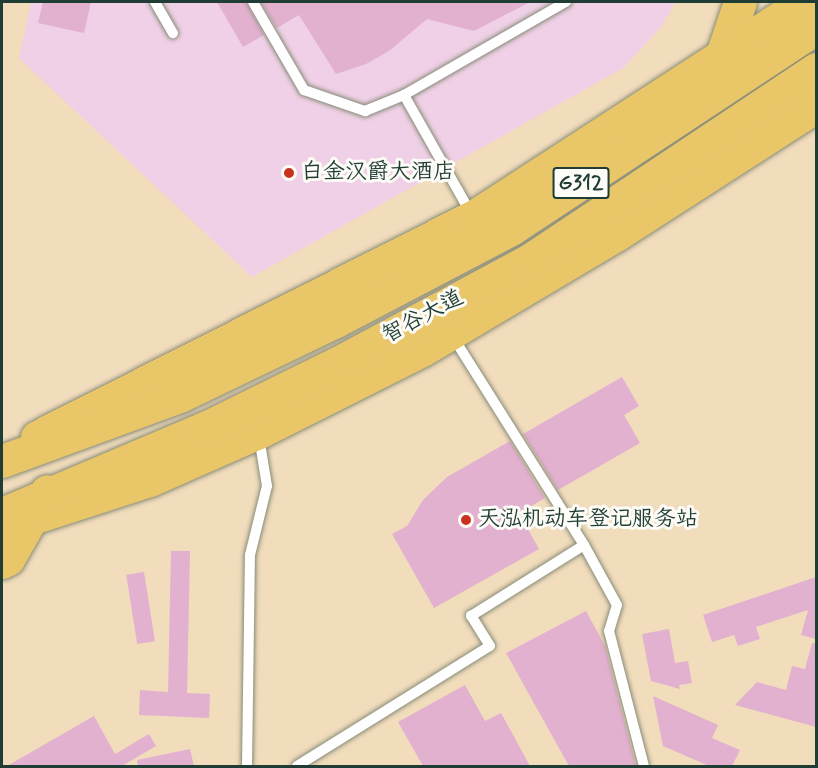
<!DOCTYPE html>
<meta charset="utf-8">
<style>
body{margin:0}
#map{position:relative;width:818px;height:768px;overflow:hidden;background:#f1dcbc;font-family:Mynerve,"LXGW WenKai TC",sans-serif}
div>[style]{position:absolute}
.built>*{inset:0;background:#efd0e6}
.building>*{inset:0;background:#e2b1cf;transform-origin:0 0}
.roads{filter:drop-shadow(0 0 2px #888c78) drop-shadow(0 0 2px #888c78)}
.lane>*{height:10px;margin:-5px;padding:0 5px;transform-origin:5px;border-radius:5px;background:#fff}
.primary>*{height:33px;margin:-16.5px;padding:0 16.5px;transform-origin:16.5px;border-radius:16.5px;background:#e9c769}
.highway>*{height:33px;margin:-16.5px;padding:0 16.5px;transform-origin:16.5px;border-radius:16.5px;background:#e9c769}
.dots>*{width:16px;height:16px;translate:-50% -50%;box-sizing:border-box;border:3px solid #fdfcf7;border-radius:50%}
span{translate:-50% -50%;white-space:nowrap;text-align:center;line-height:1.15;-webkit-text-stroke:6px #fdfcf7;paint-order:stroke}
.shield-label span{padding:2px 4px;background:#fdfcf7;border:2px solid;border-radius:4px;-webkit-text-stroke-width:0}
.shield-label{font-size:21px;color:#1f3d34;font-weight:700}
.poi-label{font-size:22px;color:#1f3d34}
.left{translate:0 -50%;text-align:left}
.street-label{font-size:22px;color:#1f3d34}
.frame{position:absolute;inset:0;border:3px solid #1f3d34;pointer-events:none}
</style>
<div id="map">
<div class="built">
<i style="clip-path:polygon(31px 2px,675px 2px,662px 26px,623px 68px,252px 277px,19px 58px)"></i>
</div>
<div class="building">
<i style="clip-path:polygon(43px 2px,91px 2px,84px 33px,38px 23px)"></i>
<i style="clip-path:polygon(217px 2px,246px 2px,264px 35px,243px 47px)"></i>
<i style="clip-path:polygon(261px 2px,530px 2px,474px 31px,427px 19px,389px 51px,366px 64px,336px 74px,299px 15px,277px 28px)"></i>
<i style="clip-path:polygon(622px 377px,639px 406px,624px 415px,640px 443px,558px 490px,523px 434px)"></i>
<i style="clip-path:polygon(510px 441px,545px 498px,519px 513px,539px 549px,434px 608px,392px 534px,407px 526px,423px 500px,447px 477px)"></i>
<i style="clip-path:polygon(171px 551px,190px 551px,187px 693px,210px 694px,209px 718px,139px 715px,140px 690px,168px 692px)"></i>
<i style="left:144px;top:572px;width:70px;height:18px;rotate:81deg"></i>
<i style="clip-path:polygon(816px 577px,816px 639px,801px 635px,808px 610px,756px 627px,760px 639px,738px 646px,734px 635px,712px 642px,703px 615px)"></i>
<i style="clip-path:polygon(586px 611px,605px 646px,636px 766px,569px 766px,506px 653px)"></i>
<i style="clip-path:polygon(669px 629px,675px 663px,688px 661px,692px 683px,679px 685px,680px 689px,651px 681px,642px 634px)"></i>
<i style="clip-path:polygon(812px 643px,816px 643px,816px 727px,735px 705px,757px 682px,786px 690px,792px 666px,805px 669px)"></i>
<i style="clip-path:polygon(465px 685px,485px 721px,501px 713px,530px 766px,423px 766px,398px 722px)"></i>
<i style="clip-path:polygon(653px 696px,718px 725px,712px 738px,740px 750px,732px 766px,709px 766px,663px 746px)"></i>
<i style="clip-path:polygon(94px 716px,115px 754px,149px 734px,156px 746px,122px 766px,7px 766px)"></i>
<i style="clip-path:polygon(190px 749px,194px 766px,138px 766px,137px 760px)"></i>
</div>
<div class="roads">
<div class="lane">
<i style="left:155px;top:2px;width:36px;rotate:60deg"></i>
<i style="left:253px;top:2px;width:102px;rotate:59.9deg"></i>
<i style="left:304px;top:90px;width:65px;rotate:19deg"></i>
<i style="left:365px;top:111px;width:42px;rotate:-22.3deg"></i>
<i style="left:404px;top:95px;width:187px;rotate:-29.9deg"></i>
<i style="left:404px;top:95px;width:138px;rotate:60.5deg"></i>
<i style="left:584px;top:545px;width:68px;rotate:61.2deg"></i>
<i style="left:617px;top:605px;width:27px;rotate:107deg"></i>
<i style="left:609px;top:631px;width:139px;rotate:75.5deg"></i>
<i style="left:247px;top:766px;width:211px;rotate:-89.2deg"></i>
<i style="left:250px;top:555px;width:71px;rotate:-76.2deg"></i>
<i style="left:267px;top:486px;width:50px;rotate:-99.3deg"></i>
<i style="left:297px;top:766px;width:227px;rotate:-31.9deg"></i>
<i style="left:490px;top:646px;width:36px;rotate:-122deg"></i>
<i style="left:471px;top:616px;width:133px;rotate:-32.1deg"></i>
<i style="left:584px;top:545px;width:248px;rotate:-122.2deg"></i>
</div>
<div class="primary">
<i style="left:721px;top:58px;width:59px;rotate:-71.3deg"></i>
<i style="left:37px;top:437px;width:488px;rotate:-26.8deg"></i>
<i style="left:473px;top:217px;width:395px;rotate:-33deg"></i>
<i style="left:12px;top:521px;width:20px;rotate:-9deg"></i>
<i style="left:32px;top:518px;width:124px;rotate:-17.9deg"></i>
<i style="left:150px;top:480px;width:119px;rotate:-23.8deg"></i>
<i style="left:259px;top:432px;width:182px;rotate:-26.7deg"></i>
<i style="left:422px;top:350px;width:226px;rotate:-30.7deg"></i>
<i style="left:616px;top:235px;width:238px;rotate:-32.8deg"></i>
</div>
<div class="highway">
<i style="left:2px;top:461px;width:189px;rotate:-20.1deg"></i>
<i style="left:180px;top:396px;width:173px;rotate:-25.7deg"></i>
<i style="left:336px;top:321px;width:198px;rotate:-27.7deg"></i>
<i style="left:511px;top:229px;width:365px;rotate:-33.4deg"></i>
<i style="left:2px;top:514px;width:220px;rotate:-23deg"></i>
<i style="left:205px;top:428px;width:158px;rotate:-26.2deg"></i>
<i style="left:347px;top:358px;width:205px;rotate:-28.2deg"></i>
<i style="left:528px;top:261px;width:346px;rotate:-33.7deg"></i>
<i style="left:2px;top:562px;width:7px;rotate:-27deg"></i>
<i style="left:8px;top:559px;width:78px;rotate:-60.2deg"></i>
</div>
</div>
<div class="dots">
<i style="left:289px;top:173px;background:#c8321e"></i>
<i style="left:466px;top:520px;background:#c8321e"></i>
</div>
<div class="shield-label">
<span style="left:581px;top:183px">G312</span>
</div>
<div class="poi-label">
<span class="left" style="left:301px;top:173px">白金汉爵大酒店</span>
<span class="left" style="left:478px;top:520px">天泓机动车登记服务站</span>
</div>
<div class="street-label">
<span style="left:423px;top:317px;rotate:-28deg">智谷大道</span>
</div>
<div class="frame"></div>
</div>
